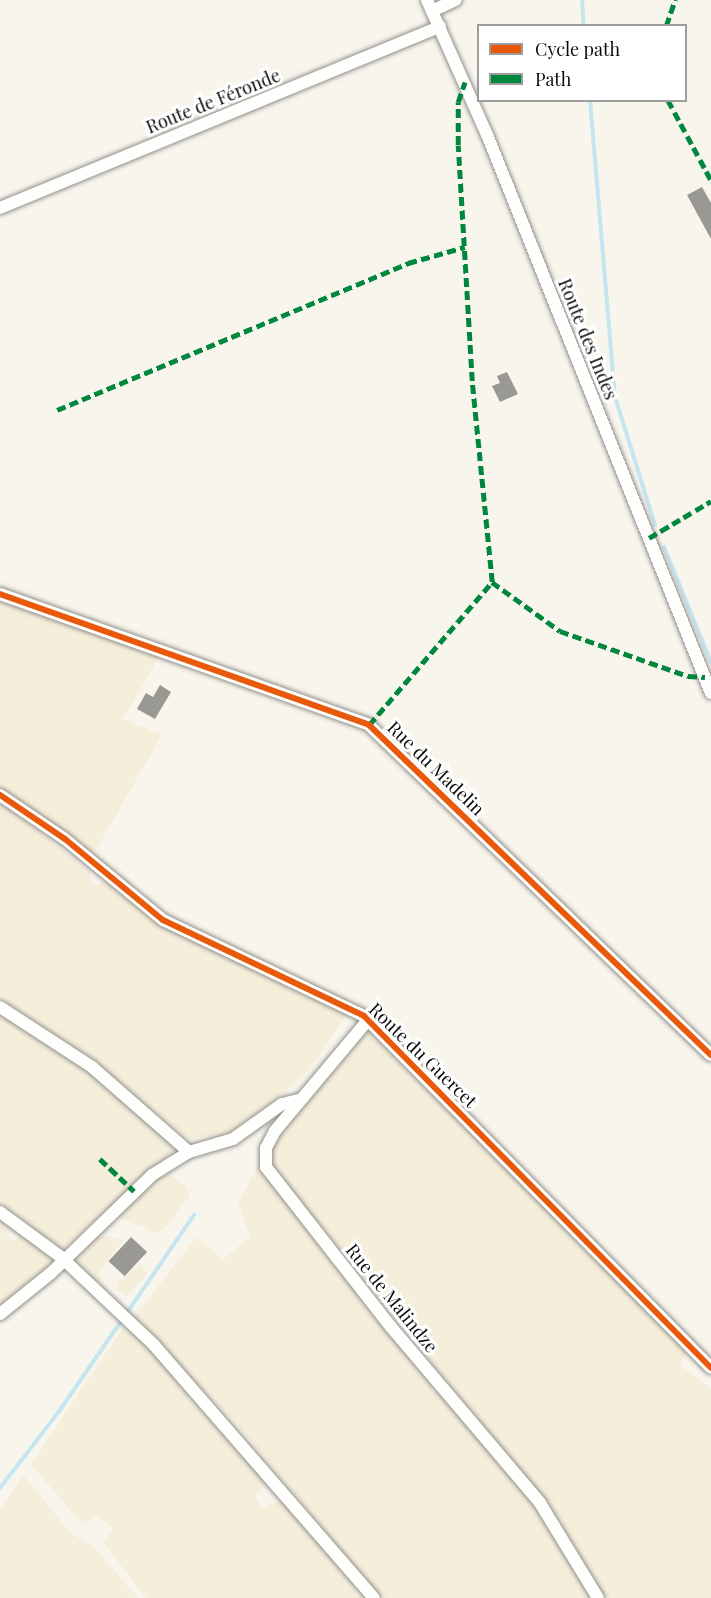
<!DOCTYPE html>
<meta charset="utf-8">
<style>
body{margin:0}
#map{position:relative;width:711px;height:1598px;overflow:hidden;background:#f8f5ed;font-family:"Playfair Display",serif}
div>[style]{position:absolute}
.farmland>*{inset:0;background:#f4eeda}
.stream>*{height:4px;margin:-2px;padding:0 2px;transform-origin:2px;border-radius:2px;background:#c6e6ef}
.building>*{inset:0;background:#9a9893;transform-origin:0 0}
.roads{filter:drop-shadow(0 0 2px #91908c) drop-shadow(0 0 2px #91908c)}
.minor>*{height:12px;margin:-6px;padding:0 6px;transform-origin:6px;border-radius:6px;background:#fefefc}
.quiet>*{height:4.5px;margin-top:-2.25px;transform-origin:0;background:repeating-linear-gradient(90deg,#00873e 0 9px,transparent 0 13.5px)}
.cycleway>*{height:6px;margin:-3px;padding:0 3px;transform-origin:3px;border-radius:3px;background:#e8590c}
span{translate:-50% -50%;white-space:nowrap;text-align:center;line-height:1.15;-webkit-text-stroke:6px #fff;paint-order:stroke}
.street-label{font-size:18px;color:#0a0a0a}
.legend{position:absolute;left:477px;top:24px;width:210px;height:78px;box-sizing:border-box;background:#fff;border:2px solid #9d9d9d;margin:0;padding:8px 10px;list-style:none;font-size:18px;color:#0a0a0a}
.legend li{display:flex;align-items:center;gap:12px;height:30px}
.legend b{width:30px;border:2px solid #9d9d9d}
</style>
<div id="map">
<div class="farmland">
<i style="clip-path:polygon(0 594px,162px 652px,123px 719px,162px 735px,93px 855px,0 790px)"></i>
<i style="clip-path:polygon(0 801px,91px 872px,90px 882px,96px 886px,106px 881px,157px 924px,348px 1013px,306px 1074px,235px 1132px,188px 1139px,86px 1054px,0 998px)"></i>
<i style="clip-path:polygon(0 1011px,78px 1062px,179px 1147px,63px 1248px,0 1204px)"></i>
<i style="clip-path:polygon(367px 1031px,687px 1351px,680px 1365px,711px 1389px,711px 1598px,605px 1598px,554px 1512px,269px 1163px,273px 1140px)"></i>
<i style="clip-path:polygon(258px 1165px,431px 1381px,433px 1393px,440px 1391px,543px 1512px,593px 1598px,381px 1598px,235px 1422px,134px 1317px,197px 1237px,223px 1260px,250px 1236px,238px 1205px)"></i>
<i style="clip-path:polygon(165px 1172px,185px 1185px,190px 1196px,164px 1229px,157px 1233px,117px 1217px)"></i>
<i style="clip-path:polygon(0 1218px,10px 1226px,5px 1233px,14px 1241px,21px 1234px,55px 1260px,0 1309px)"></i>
<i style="clip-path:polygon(93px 1234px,124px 1240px,98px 1272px,102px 1278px,96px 1284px,71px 1260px)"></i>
<i style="clip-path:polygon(141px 1264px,148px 1274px,130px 1293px,126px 1296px,116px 1289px,118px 1282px)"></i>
<i style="clip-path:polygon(125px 1325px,163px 1360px,187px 1392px,187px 1398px,196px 1405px,200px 1401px,268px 1482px,255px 1495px,262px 1509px,285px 1498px,355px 1583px,356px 1597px,364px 1594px,369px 1598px,146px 1598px,103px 1542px,113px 1529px,98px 1515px,82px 1524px,31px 1464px)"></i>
<i style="clip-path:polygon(23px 1475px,71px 1533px,96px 1549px,138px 1598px,0 1598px,0 1510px)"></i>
</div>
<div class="stream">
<i style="left:582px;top:0;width:26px;rotate:86deg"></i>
<i style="left:590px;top:100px;width:298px;rotate:85.2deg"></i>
<i style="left:615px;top:397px;width:134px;rotate:72.6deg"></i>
<i style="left:664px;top:547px;width:124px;rotate:67.8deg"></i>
<i style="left:0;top:1488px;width:98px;rotate:-52.4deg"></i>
<i style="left:60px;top:1410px;width:237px;rotate:-55.5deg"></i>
</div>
<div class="building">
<i style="clip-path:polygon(702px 187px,711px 203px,711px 239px,687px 195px)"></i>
<i style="clip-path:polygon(507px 372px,518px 394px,500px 402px,492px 386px,500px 383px,497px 376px)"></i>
<i style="clip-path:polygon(160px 685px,171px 692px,155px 719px,137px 709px,146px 693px,153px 697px)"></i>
<i style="left:131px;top:1237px;width:22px;height:33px;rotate:43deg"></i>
</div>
<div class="roads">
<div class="minor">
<i style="left:427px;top:0;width:150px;rotate:66deg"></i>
<i style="left:488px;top:137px;width:599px;rotate:68.15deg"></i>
<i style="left:432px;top:11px;width:26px;rotate:-25deg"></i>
<i style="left:0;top:208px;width:476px;rotate:-22.4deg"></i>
<i style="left:0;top:594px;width:392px;rotate:19.5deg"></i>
<i style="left:369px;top:725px;width:475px;rotate:44deg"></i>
<i style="left:0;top:795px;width:78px;rotate:34.1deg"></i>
<i style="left:65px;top:839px;width:127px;rotate:39.6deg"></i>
<i style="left:163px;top:920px;width:223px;rotate:25.5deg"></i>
<i style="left:364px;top:1016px;width:494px;rotate:45.4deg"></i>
<i style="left:0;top:1007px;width:110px;rotate:33.1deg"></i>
<i style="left:92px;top:1067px;width:129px;rotate:41.2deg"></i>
<i style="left:368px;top:1020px;width:145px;rotate:130deg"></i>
<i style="left:275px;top:1131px;width:19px;rotate:118deg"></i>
<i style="left:266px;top:1148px;width:19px;rotate:90deg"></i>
<i style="left:266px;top:1167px;width:203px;rotate:52deg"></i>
<i style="left:391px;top:1327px;width:231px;rotate:49.7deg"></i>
<i style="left:540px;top:1503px;width:111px;rotate:58.6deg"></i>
<i style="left:0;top:1212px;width:76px;rotate:36.4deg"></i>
<i style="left:61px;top:1257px;width:128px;rotate:43.4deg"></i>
<i style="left:154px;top:1345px;width:335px;rotate:49deg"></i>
<i style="left:0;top:1314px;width:65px;rotate:-38.8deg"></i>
<i style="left:51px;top:1273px;width:141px;rotate:-44.1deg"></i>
<i style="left:152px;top:1175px;width:44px;rotate:-31.9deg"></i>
<i style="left:189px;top:1152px;width:46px;rotate:-16.5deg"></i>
<i style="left:233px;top:1139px;width:60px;rotate:-35.5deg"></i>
<i style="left:282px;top:1104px;width:18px;rotate:-13deg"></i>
</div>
</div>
<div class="quiet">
<i style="left:666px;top:26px;width:28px;rotate:-71deg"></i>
<i style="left:668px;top:100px;width:91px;rotate:61.7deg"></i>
<i style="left:57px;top:410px;width:381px;rotate:-22.7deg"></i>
<i style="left:408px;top:263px;width:59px;rotate:-15.7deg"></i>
<i style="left:649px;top:538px;width:72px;rotate:-30.8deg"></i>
<i style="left:492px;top:582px;width:84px;rotate:35.8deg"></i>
<i style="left:560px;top:631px;width:136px;rotate:19.4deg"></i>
<i style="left:688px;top:676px;width:17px;rotate:3deg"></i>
<i style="left:369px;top:725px;width:189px;rotate:-49.3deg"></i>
<i style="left:492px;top:582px;width:202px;rotate:-95.7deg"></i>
<i style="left:472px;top:381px;width:236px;rotate:-93.4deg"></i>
<i style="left:458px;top:145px;width:43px;rotate:-90deg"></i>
<i style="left:458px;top:102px;width:21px;rotate:-71deg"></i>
<i style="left:100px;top:1159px;width:47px;rotate:43.3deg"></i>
</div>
<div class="cycleway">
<i style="left:0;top:594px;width:392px;rotate:19.5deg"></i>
<i style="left:369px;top:725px;width:475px;rotate:44deg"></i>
<i style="left:0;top:795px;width:78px;rotate:34.1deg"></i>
<i style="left:65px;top:839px;width:127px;rotate:39.6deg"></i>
<i style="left:163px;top:920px;width:223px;rotate:25.5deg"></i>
<i style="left:364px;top:1016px;width:494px;rotate:45.4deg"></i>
</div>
<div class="street-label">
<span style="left:213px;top:101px;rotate:-22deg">Route de Féronde</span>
<span style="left:588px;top:339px;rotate:68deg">Route des Indes</span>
<span style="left:436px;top:768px;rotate:44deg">Rue du Madelin</span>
<span style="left:423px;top:1055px;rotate:44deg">Route du Guercet</span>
<span style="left:392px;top:1298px;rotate:51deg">Rue de Malindze</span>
</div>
<ul class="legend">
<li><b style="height:8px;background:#e8590c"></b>Cycle path</li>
<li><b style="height:8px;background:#00873e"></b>Path</li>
</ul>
</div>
